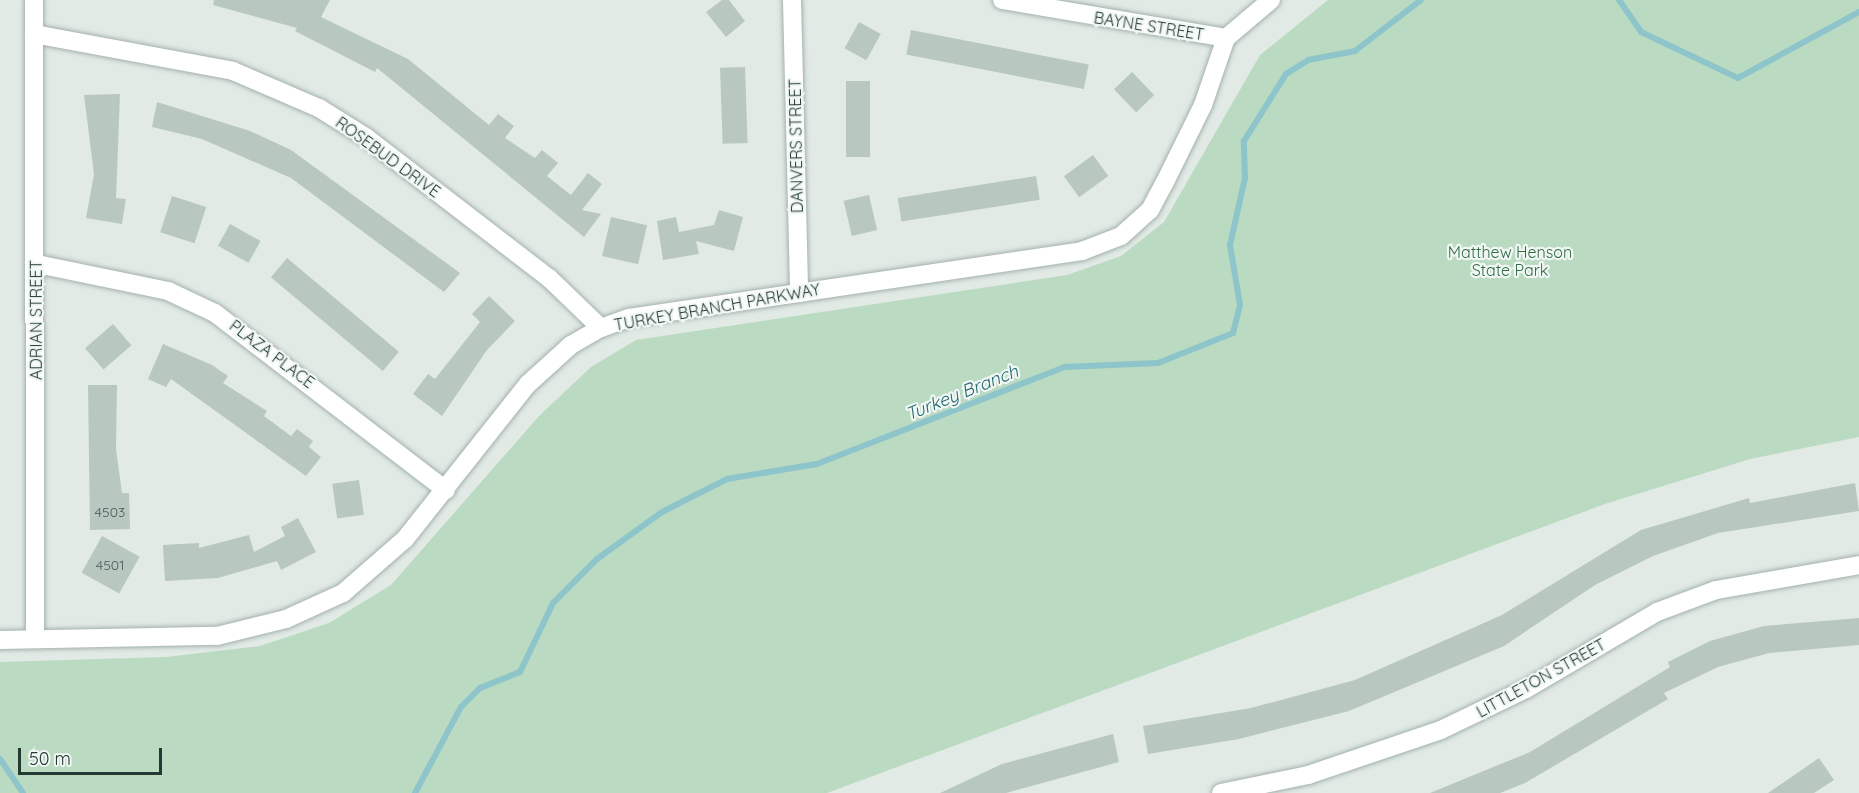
<!DOCTYPE html>
<style>
body{margin:0}
#map{position:relative;width:1859px;height:793px;overflow:hidden;background:#e1eae5;font-family:Quicksand,sans-serif}
div>[style]{position:absolute}
.green>*{inset:0;background:#bbdac2}
.stream>*{height:6px;margin:-3px;padding:0 3px;transform-origin:3px;border-radius:3px;background:#8dc5cb}
.building>*{inset:0;background:#b9c7c1;transform-origin:0 0}
.roads{filter:drop-shadow(0 0 2px #a4b1ac) drop-shadow(0 0 2px #a4b1ac)}
.minor>*{height:18px;margin:-9px;padding:0 9px;transform-origin:9px;border-radius:9px;background:#fff}
span{translate:-50% -50%;white-space:nowrap;text-align:center;line-height:1.15;-webkit-text-stroke:4.5px #f1f7f4;paint-order:stroke}
.number-label{font-size:14px;color:#485c56}
.number-label span{-webkit-text-stroke-width:0}
.street-label{font-size:16px;color:#233932}
.park-label{font-size:16px;color:#316c44}
.water-label{font-size:18px;color:#226770;font-style:italic}
.scale{position:absolute;left:18px;top:748px;width:144px;height:27px;box-sizing:border-box;border:3px solid #233932;border-top:0;padding-left:8px;font-size:18px;line-height:21px;white-space:nowrap;color:#233932;-webkit-text-stroke:4px #f1f7f4;paint-order:stroke}
</style>
<div id="map">
<div class="green">
<i style="clip-path:polygon(1328px 0,1859px 0,1859px 437px,1750px 459px,1605px 504px,827px 793px,0 793px,0 662px,166px 657px,260px 646px,329px 623px,391px 585px,539px 416px,591px 367px,636px 340px,1067px 275px,1121px 256px,1164px 222px,1260px 55px)"></i>
</div>
<div class="stream">
<i style="left:1619px;top:0;width:39px;rotate:55deg"></i>
<i style="left:1641px;top:32px;width:107px;rotate:25.4deg"></i>
<i style="left:1738px;top:78px;width:138px;rotate:-28.6deg"></i>
<i style="left:0;top:759px;width:41px;rotate:55.9deg"></i>
<i style="left:415px;top:793px;width:98px;rotate:-61.9deg"></i>
<i style="left:461px;top:707px;width:27px;rotate:-45deg"></i>
<i style="left:480px;top:688px;width:43px;rotate:-21.8deg"></i>
<i style="left:520px;top:672px;width:76px;rotate:-64.4deg"></i>
<i style="left:553px;top:603px;width:62px;rotate:-45deg"></i>
<i style="left:597px;top:559px;width:80px;rotate:-35.9deg"></i>
<i style="left:662px;top:512px;width:73px;rotate:-26.9deg"></i>
<i style="left:727px;top:479px;width:91px;rotate:-9.5deg"></i>
<i style="left:817px;top:464px;width:266px;rotate:-21.4deg"></i>
<i style="left:1065px;top:367px;width:93px;rotate:-2.5deg"></i>
<i style="left:1158px;top:363px;width:81px;rotate:-21.8deg"></i>
<i style="left:1233px;top:333px;width:29px;rotate:-76deg"></i>
<i style="left:1240px;top:305px;width:61px;rotate:-99.5deg"></i>
<i style="left:1230px;top:245px;width:69px;rotate:-77.4deg"></i>
<i style="left:1245px;top:178px;width:37px;rotate:-92deg"></i>
<i style="left:1244px;top:141px;width:79px;rotate:-57.9deg"></i>
<i style="left:1286px;top:74px;width:26px;rotate:-32deg"></i>
<i style="left:1308px;top:60px;width:48px;rotate:-10.8deg"></i>
<i style="left:1355px;top:51px;width:83px;rotate:-37.7deg"></i>
</div>
<div class="building">
<i style="clip-path:polygon(214px 0,330px 0,321px 17px,408px 59px,489px 125px,498px 114px,514px 126px,505px 138px,535px 158px,542px 150px,558px 163px,547px 176px,571px 195px,588px 173px,602px 184px,582px 210px,601px 214px,584px 237px,377px 68px,375px 72px,295px 31px,297px 28px,213px 5px)"></i>
<i style="clip-path:polygon(722px 0,729px 0,745px 21px,726px 37px,706px 12px)"></i>
<i style="left:859px;top:22px;width:25px;height:30px;rotate:29deg"></i>
<i style="left:911px;top:30px;width:181px;height:25px;rotate:11deg"></i>
<i style="left:745px;top:67px;width:76px;height:25px;rotate:88deg"></i>
<i style="left:1132px;top:72px;width:32px;height:25px;rotate:46deg"></i>
<i style="left:846px;top:81px;width:24px;height:76px"></i>
<i style="clip-path:polygon(120px 94px,116px 198px,126px 199px,122px 224px,86px 218px,94px 174px,84px 95px)"></i>
<i style="clip-path:polygon(157px 102px,250px 131px,291px 150px,460px 273px,444px 292px,291px 178px,202px 139px,152px 127px)"></i>
<i style="left:1093px;top:155px;width:26px;height:36px;rotate:54deg"></i>
<i style="left:1036px;top:176px;width:24px;height:140px;rotate:81deg"></i>
<i style="left:869px;top:195px;width:36px;height:26px;rotate:77deg"></i>
<i style="left:172px;top:196px;width:36px;height:38px;rotate:18deg"></i>
<i style="clip-path:polygon(719px 210px,743px 217px,734px 251px,696px 241px,699px 254px,663px 260px,657px 221px,676px 217px,679px 232px,714px 225px)"></i>
<i style="left:611px;top:217px;width:37px;height:40px;rotate:13deg"></i>
<i style="left:230px;top:224px;width:35px;height:25px;rotate:29deg"></i>
<i style="left:287px;top:258px;width:146px;height:25px;rotate:40deg"></i>
<i style="clip-path:polygon(489px 296px,515px 321px,487px 350px,442px 416px,413px 394px,428px 374px,435px 379px,480px 322px,472px 314px)"></i>
<i style="left:113px;top:324px;width:28px;height:37px;rotate:49deg"></i>
<i style="clip-path:polygon(163px 344px,212px 365px,228px 376px,223px 383px,267px 411px,264px 416px,291px 436px,297px 429px,313px 441px,309px 447px,321px 457px,306px 476px,171px 379px,166px 387px,148px 379px)"></i>
<i style="clip-path:polygon(88px 385px,117px 385px,116px 449px,122px 493px,129px 493px,130px 529px,90px 530px)"></i>
<i style="left:359px;top:480px;width:35px;height:27px;rotate:82deg"></i>
<i style="clip-path:polygon(1855px 483px,1859px 511px,1718px 533px,1653px 556px,1595px 585px,1504px 646px,1349px 711px,1239px 739px,1148px 754px,1143px 726px,1251px 708px,1355px 680px,1502px 615px,1641px 530px,1749px 498px,1750px 503px)"></i>
<i style="clip-path:polygon(298px 518px,316px 552px,281px 570px,277px 561px,218px 578px,165px 581px,163px 545px,199px 543px,199px 548px,249px 535px,254px 552px,285px 536px,281px 527px)"></i>
<i style="left:102px;top:536px;width:43px;height:42px;rotate:29deg"></i>
<i style="clip-path:polygon(1859px 618px,1859px 645px,1769px 653px,1718px 667px,1664px 693px,1668px 699px,1525px 783px,1500px 793px,1430px 793px,1530px 752px,1670px 667px,1668px 662px,1710px 641px,1764px 626px)"></i>
<i style="clip-path:polygon(1113px 734px,1119px 762px,1006px 793px,940px 793px,1002px 764px)"></i>
<i style="clip-path:polygon(1819px 758px,1834px 780px,1814px 793px,1768px 793px)"></i>
</div>
<div class="roads">
<div class="minor">
<i style="left:34px;top:0;width:639px;rotate:89.91deg"></i>
<i style="left:792px;top:0;width:293px;rotate:88.6deg"></i>
<i style="left:1002px;top:0;width:227px;rotate:9.6deg"></i>
<i style="left:34px;top:34px;width:202px;rotate:10.5deg"></i>
<i style="left:233px;top:71px;width:94px;rotate:23.3deg"></i>
<i style="left:319px;top:108px;width:57px;rotate:32deg"></i>
<i style="left:367px;top:138px;width:230px;rotate:37.6deg"></i>
<i style="left:549px;top:278px;width:72px;rotate:43.9deg"></i>
<i style="left:37px;top:264px;width:134px;rotate:11.6deg"></i>
<i style="left:168px;top:291px;width:52px;rotate:25.1deg"></i>
<i style="left:215px;top:313px;width:291px;rotate:37.5deg"></i>
<i style="left:0;top:640px;width:217px;rotate:-1.1deg"></i>
<i style="left:217px;top:636px;width:71px;rotate:-13.8deg"></i>
<i style="left:286px;top:619px;width:63px;rotate:-24.5deg"></i>
<i style="left:343px;top:593px;width:82px;rotate:-41.1deg"></i>
<i style="left:405px;top:539px;width:198px;rotate:-51.6deg"></i>
<i style="left:528px;top:384px;width:58px;rotate:-42.2deg"></i>
<i style="left:571px;top:345px;width:34px;rotate:-30deg"></i>
<i style="left:601px;top:328px;width:30px;rotate:-20deg"></i>
<i style="left:629px;top:318px;width:458px;rotate:-8.4deg"></i>
<i style="left:1082px;top:251px;width:42px;rotate:-21deg"></i>
<i style="left:1121px;top:236px;width:39px;rotate:-42deg"></i>
<i style="left:1150px;top:210px;width:30px;rotate:-62deg"></i>
<i style="left:1164px;top:184px;width:88px;rotate:-63.7deg"></i>
<i style="left:1203px;top:105px;width:71px;rotate:-71.1deg"></i>
<i style="left:1226px;top:38px;width:59px;rotate:-40.2deg"></i>
<i style="left:1221px;top:793px;width:89px;rotate:-11.7deg"></i>
<i style="left:1308px;top:775px;width:140px;rotate:-18.7deg"></i>
<i style="left:1441px;top:730px;width:94px;rotate:-25.8deg"></i>
<i style="left:1526px;top:689px;width:152px;rotate:-30.4deg"></i>
<i style="left:1657px;top:612px;width:63px;rotate:-20.4deg"></i>
<i style="left:1716px;top:590px;width:145px;rotate:-9.9deg"></i>
</div>
</div>
<div class="number-label">
<span style="left:110px;top:512px">4503</span>
<span style="left:110px;top:565px">4501</span>
</div>
<div class="street-label">
<span style="left:1149px;top:26px;rotate:9deg">BAYNE STREET</span>
<span style="left:796px;top:146px;rotate:-91deg">DANVERS STREET</span>
<span style="left:388px;top:157px;rotate:36deg">ROSEBUD DRIVE</span>
<span style="left:717px;top:307px;rotate:-10deg">TURKEY BRANCH PARKWAY</span>
<span style="left:36px;top:320px;rotate:-90deg">ADRIAN STREET</span>
<span style="left:272px;top:354px;rotate:37deg">PLAZA PLACE</span>
<span style="left:1541px;top:678px;rotate:-29deg">LITTLETON STREET</span>
</div>
<div class="park-label">
<span style="left:1510px;top:261px">Matthew Henson<br>State Park</span>
</div>
<div class="water-label">
<span style="left:962px;top:393px;rotate:-22deg">Turkey Branch</span>
</div>
<div class="scale">50 m</div>
</div>
